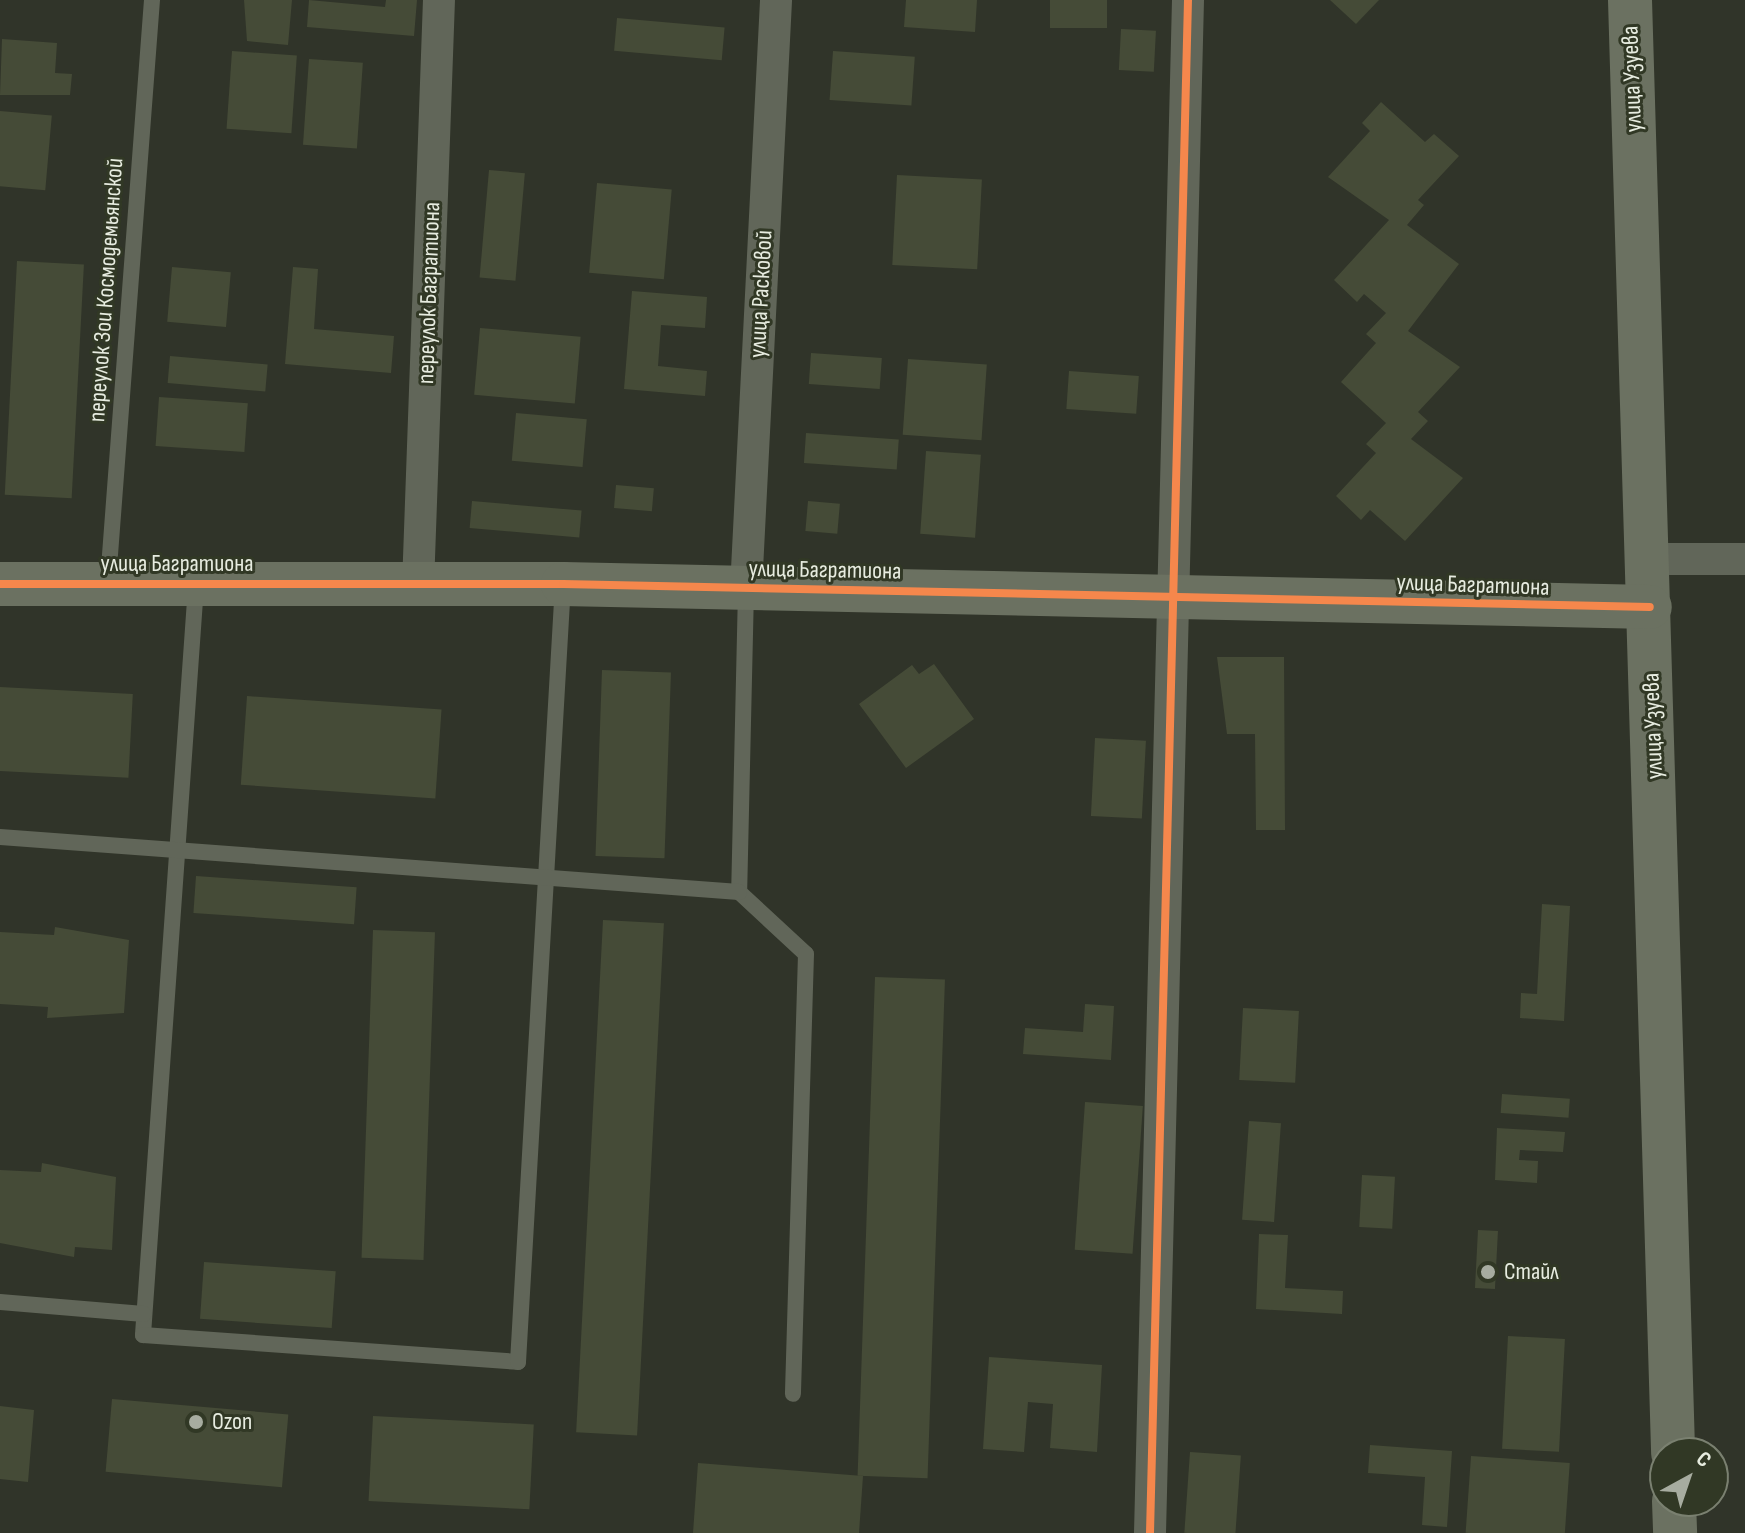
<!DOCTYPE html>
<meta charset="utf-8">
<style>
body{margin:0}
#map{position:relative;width:1745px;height:1533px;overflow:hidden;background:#303429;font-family:"Sofia Sans Condensed",sans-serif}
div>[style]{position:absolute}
.building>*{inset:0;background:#454b37;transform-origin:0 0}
.lane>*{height:16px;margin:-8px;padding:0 8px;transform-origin:8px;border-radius:8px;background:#616659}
.street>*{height:32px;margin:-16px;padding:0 16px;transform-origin:16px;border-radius:16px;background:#616659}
.secondary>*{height:44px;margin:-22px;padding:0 22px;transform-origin:22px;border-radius:22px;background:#6b7161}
.cycleway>*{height:8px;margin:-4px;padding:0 4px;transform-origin:4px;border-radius:4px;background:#f5874c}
.dots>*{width:22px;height:22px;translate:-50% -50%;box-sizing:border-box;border:4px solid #313825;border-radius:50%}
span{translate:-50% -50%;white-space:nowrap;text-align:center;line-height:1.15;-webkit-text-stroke:6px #313825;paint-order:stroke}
.street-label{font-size:24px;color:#e7ece0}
.poi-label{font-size:24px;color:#e7ece0}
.left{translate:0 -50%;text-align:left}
.north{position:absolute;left:1649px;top:1437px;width:80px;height:80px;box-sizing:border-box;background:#313825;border:2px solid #7a8070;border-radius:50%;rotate:40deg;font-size:22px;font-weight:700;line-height:32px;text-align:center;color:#e7ece0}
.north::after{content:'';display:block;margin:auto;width:28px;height:36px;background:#a7aca0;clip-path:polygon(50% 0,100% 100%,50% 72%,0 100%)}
</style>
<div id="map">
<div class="building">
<i style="clip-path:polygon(244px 0,292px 0,288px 45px,247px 41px)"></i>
<i style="clip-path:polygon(309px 0,385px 7px,386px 0,417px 0,414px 36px,307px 27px)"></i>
<i style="clip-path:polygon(906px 0,977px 0,975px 32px,904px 27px)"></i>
<i style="left:1050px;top:0;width:57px;height:28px"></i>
<i style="clip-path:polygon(1330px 0,1379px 0,1356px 24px)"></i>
<i style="left:617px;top:18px;width:108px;height:33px;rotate:5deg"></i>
<i style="left:1121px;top:29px;width:35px;height:41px;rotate:3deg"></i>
<i style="clip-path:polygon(2px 39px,57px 43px,55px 73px,72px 74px,70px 95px,0 95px)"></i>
<i style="left:232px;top:51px;width:65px;height:78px;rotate:4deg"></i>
<i style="left:833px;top:51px;width:82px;height:49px;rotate:4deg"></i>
<i style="left:309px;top:59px;width:54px;height:86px;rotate:4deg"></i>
<i style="clip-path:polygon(1381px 102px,1425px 142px,1434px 134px,1459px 156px,1418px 200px,1424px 205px,1407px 225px,1459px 264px,1408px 331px,1460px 367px,1418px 412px,1428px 421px,1411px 439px,1463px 478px,1405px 541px,1370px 510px,1361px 520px,1336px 496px,1376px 453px,1366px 444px,1386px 423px,1341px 382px,1376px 343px,1366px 334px,1386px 313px,1364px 294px,1357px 302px,1334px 280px,1389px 220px,1328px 177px,1370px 131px,1362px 123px)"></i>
<i style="left:0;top:111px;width:52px;height:75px;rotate:5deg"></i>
<i style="left:489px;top:170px;width:36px;height:108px;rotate:5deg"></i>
<i style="left:897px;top:175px;width:85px;height:90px;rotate:3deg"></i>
<i style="left:597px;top:183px;width:75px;height:90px;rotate:5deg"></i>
<i style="left:17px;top:261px;width:67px;height:234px;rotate:3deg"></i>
<i style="left:172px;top:267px;width:59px;height:55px;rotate:5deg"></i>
<i style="clip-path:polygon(293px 267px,318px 269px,314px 329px,394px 336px,391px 373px,285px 364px)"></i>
<i style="clip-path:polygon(632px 291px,707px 297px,705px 328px,661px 325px,658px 366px,707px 371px,705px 396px,624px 389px)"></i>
<i style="left:480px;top:328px;width:101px;height:67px;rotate:5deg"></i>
<i style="left:811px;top:353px;width:71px;height:31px;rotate:4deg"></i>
<i style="left:170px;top:356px;width:98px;height:27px;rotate:5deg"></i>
<i style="left:908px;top:359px;width:79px;height:76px;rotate:4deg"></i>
<i style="left:1069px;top:371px;width:70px;height:38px;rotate:4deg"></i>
<i style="left:159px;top:397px;width:89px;height:49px;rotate:4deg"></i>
<i style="left:516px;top:413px;width:71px;height:48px;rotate:5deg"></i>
<i style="left:806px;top:433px;width:93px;height:30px;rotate:4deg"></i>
<i style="left:926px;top:451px;width:55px;height:83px;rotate:4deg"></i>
<i style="left:616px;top:485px;width:38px;height:23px;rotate:5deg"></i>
<i style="left:472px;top:501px;width:110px;height:27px;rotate:5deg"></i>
<i style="left:808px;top:501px;width:32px;height:30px;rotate:5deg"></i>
<i style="clip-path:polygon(1217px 657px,1284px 657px,1285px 830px,1256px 830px,1255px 734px,1227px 734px)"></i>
<i style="clip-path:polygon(934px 664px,974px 719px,906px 768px,859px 704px,912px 665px,919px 674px)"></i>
<i style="left:602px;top:670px;width:69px;height:186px;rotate:2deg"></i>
<i style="left:0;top:687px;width:133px;height:84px;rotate:3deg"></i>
<i style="left:247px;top:696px;width:195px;height:89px;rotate:4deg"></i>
<i style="left:1095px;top:738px;width:51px;height:78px;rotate:3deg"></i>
<i style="left:196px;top:876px;width:161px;height:37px;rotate:4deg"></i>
<i style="clip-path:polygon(1542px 904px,1570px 906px,1564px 1021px,1520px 1018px,1521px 993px,1537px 994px)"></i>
<i style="left:603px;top:920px;width:61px;height:513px;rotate:3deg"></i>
<i style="clip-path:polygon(55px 927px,129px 940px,124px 1013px,47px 1018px,48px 1007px,0 1004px,0 932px,54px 935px)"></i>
<i style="left:373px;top:930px;width:62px;height:328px;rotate:2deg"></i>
<i style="left:875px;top:977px;width:70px;height:499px;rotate:2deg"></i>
<i style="clip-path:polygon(1085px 1004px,1114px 1006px,1111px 1060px,1023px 1054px,1025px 1028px,1083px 1032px)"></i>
<i style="left:1243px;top:1008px;width:56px;height:72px;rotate:3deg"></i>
<i style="left:1502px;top:1094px;width:68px;height:19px;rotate:4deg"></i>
<i style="left:1085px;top:1102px;width:58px;height:148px;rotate:4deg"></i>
<i style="left:1249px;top:1121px;width:32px;height:99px;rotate:4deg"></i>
<i style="clip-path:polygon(1497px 1128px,1565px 1132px,1563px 1152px,1520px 1150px,1519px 1160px,1538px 1161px,1537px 1183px,1495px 1180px)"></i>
<i style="clip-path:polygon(42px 1163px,116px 1177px,112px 1250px,75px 1247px,74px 1257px,0 1243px,0 1170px,41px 1172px)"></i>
<i style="left:1362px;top:1175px;width:33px;height:52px;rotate:3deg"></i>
<i style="left:1478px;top:1230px;width:20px;height:58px;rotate:3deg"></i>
<i style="clip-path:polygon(1259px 1234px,1288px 1235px,1285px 1288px,1343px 1291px,1342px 1314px,1256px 1309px)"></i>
<i style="left:204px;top:1262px;width:132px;height:57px;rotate:4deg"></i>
<i style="left:1508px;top:1336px;width:57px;height:113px;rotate:3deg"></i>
<i style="clip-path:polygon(989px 1357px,1102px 1365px,1097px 1452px,1050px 1448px,1053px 1404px,1028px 1402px,1024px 1452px,983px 1449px)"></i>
<i style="left:112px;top:1399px;width:177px;height:73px;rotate:5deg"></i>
<i style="clip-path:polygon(0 1406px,34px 1410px,28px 1482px,0 1479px)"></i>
<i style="left:373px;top:1416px;width:161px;height:85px;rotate:3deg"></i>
<i style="clip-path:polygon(1370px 1445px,1452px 1451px,1447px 1527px,1422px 1525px,1425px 1477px,1368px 1473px)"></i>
<i style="left:1190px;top:1452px;width:51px;height:81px;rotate:4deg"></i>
<i style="left:1471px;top:1456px;width:99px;height:77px;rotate:4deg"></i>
<i style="clip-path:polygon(698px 1463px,863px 1476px,859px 1533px,693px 1533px)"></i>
</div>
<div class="lane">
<i style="left:108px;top:581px;width:583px;rotate:-85.67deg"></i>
<i style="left:196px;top:586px;width:751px;rotate:94.05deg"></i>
<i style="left:143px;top:1335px;width:376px;rotate:4.1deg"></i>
<i style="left:518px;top:1362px;width:778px;rotate:-86.69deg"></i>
<i style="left:746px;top:590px;width:302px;rotate:91.3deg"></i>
<i style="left:739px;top:892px;width:91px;rotate:42.8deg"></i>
<i style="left:806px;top:954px;width:440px;rotate:91.7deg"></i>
<i style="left:0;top:837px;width:741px;rotate:4.26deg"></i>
<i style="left:0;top:1302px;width:144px;rotate:4.8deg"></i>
</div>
<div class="street">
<i style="left:1648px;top:559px;width:97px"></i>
<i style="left:418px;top:586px;width:586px;rotate:-87.95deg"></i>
<i style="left:746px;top:589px;width:590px;rotate:-87.08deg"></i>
<i style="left:1150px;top:1533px;width:1533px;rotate:-88.58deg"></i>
</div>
<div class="secondary">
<i style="left:1630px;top:0;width:1454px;rotate:88.3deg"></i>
<i style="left:0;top:584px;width:563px"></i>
<i style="left:563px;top:584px;width:1087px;rotate:1.21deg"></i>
<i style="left:1674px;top:1501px;width:32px;rotate:88deg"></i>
</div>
<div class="cycleway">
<i style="left:0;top:584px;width:563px"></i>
<i style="left:563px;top:584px;width:1087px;rotate:1.21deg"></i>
<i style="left:1150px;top:1533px;width:1533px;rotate:-88.58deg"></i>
</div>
<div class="dots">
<i style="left:1488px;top:1272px;background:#a7aca0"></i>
<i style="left:196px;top:1422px;background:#a7aca0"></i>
</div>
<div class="street-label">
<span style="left:1632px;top:79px;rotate:-92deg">улица Узуева</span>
<span style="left:106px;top:290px;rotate:-86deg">переулок Зои Космодемьянской</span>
<span style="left:429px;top:293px;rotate:-88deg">переулок Багратиона</span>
<span style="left:761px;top:294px;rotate:-87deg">улица Расковой</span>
<span style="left:177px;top:564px">улица Багратиона</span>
<span style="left:825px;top:570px;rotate:1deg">улица Багратиона</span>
<span style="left:1473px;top:585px;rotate:2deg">улица Багратиона</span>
<span style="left:1653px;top:726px;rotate:-92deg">улица Узуева</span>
</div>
<div class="poi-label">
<span class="left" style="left:1504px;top:1272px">Стайл</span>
<span class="left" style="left:212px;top:1422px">Ozon</span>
</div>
<div class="north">С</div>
</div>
